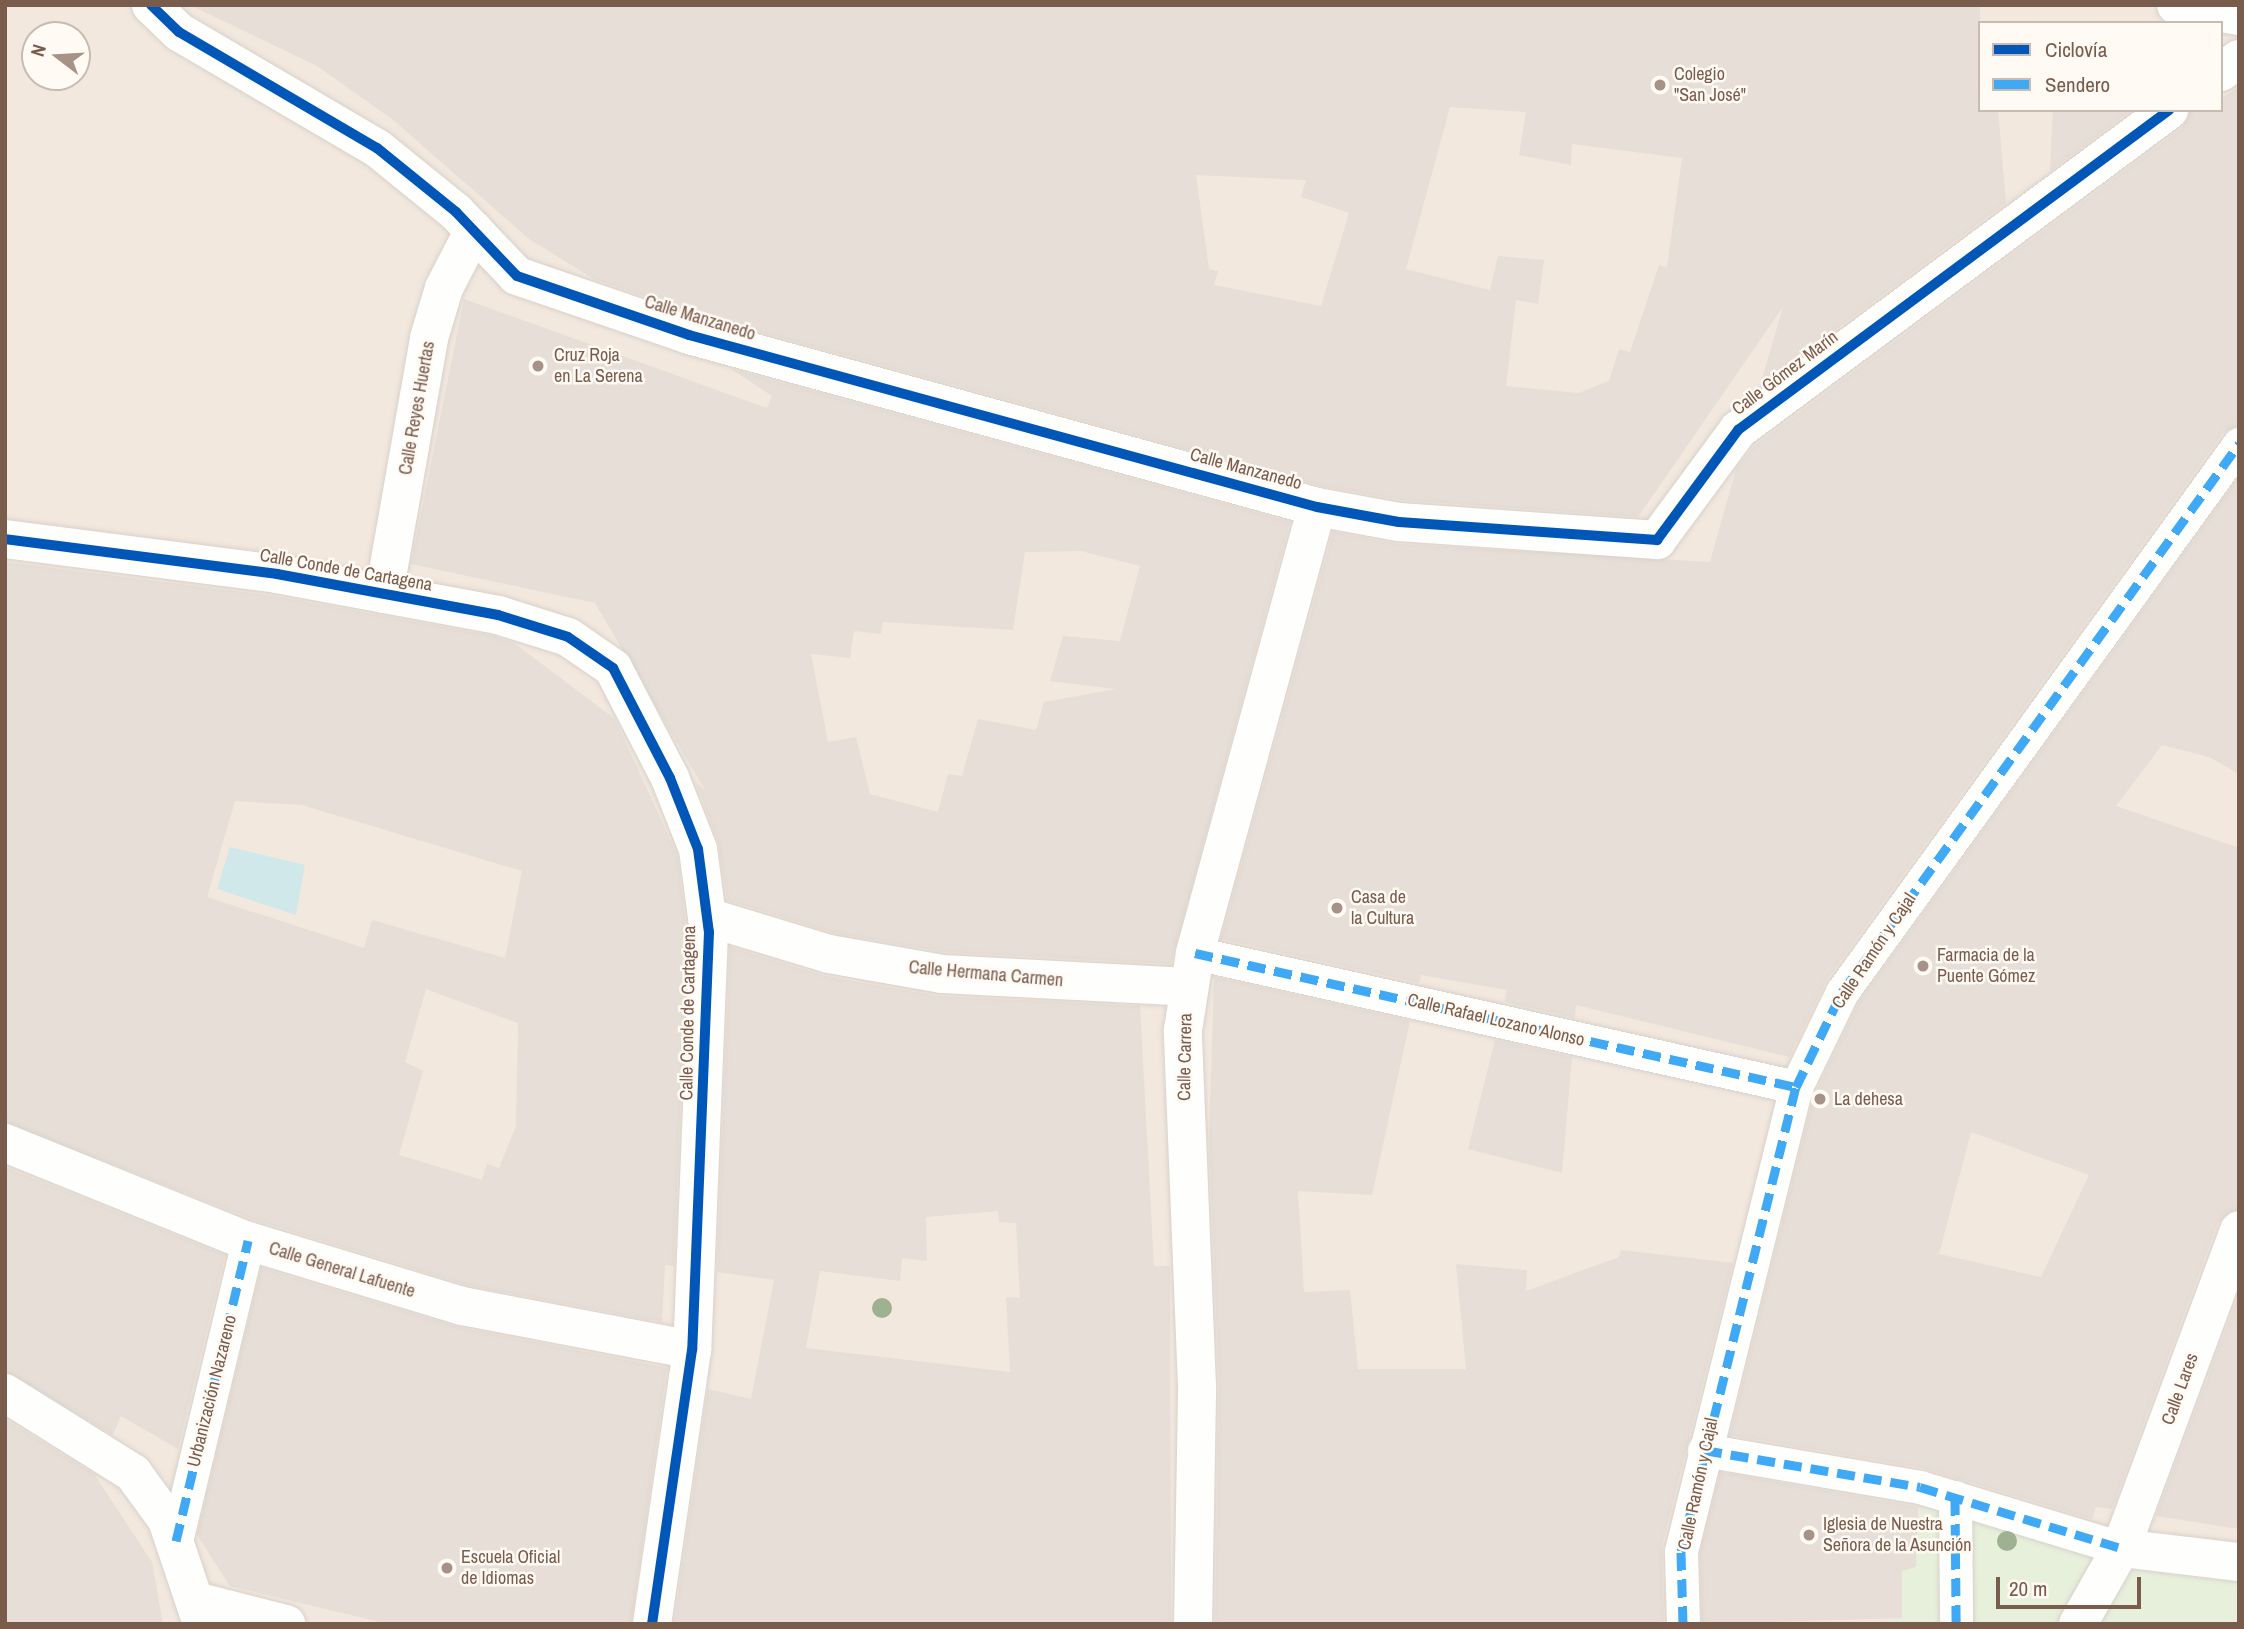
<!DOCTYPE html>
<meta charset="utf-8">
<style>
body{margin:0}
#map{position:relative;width:2244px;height:1629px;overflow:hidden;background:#f9f5f0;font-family:"Archivo Narrow",sans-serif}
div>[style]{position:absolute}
.residential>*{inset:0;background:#f2e8de}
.green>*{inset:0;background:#e7f0db}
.water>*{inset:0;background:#d0e8ea}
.building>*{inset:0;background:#e6ded7}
.roads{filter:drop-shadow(0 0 2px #d7d1cb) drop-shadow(0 0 2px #d7d1cb)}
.pedestrian>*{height:33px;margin:-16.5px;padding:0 16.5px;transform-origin:16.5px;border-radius:16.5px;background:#fefefd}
.minor>*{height:38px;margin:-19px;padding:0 19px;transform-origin:19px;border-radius:19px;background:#fefefd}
.quiet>*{height:9px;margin-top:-4.5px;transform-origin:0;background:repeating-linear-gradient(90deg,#3fa9f5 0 18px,transparent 0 27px)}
.cycleway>*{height:10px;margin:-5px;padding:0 5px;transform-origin:5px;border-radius:5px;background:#0057b8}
.trees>*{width:20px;height:20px;margin:-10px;border-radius:50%;background:#9eb190}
.dots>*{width:19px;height:19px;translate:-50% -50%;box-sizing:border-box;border:4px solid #fffaf3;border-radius:50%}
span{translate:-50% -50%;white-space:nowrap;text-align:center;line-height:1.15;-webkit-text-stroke:5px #fffaf3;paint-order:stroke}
.poi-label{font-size:18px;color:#7a5c4d}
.left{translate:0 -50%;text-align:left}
.street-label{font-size:18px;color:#7a5c4d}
.frame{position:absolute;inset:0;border:7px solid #7a5c4d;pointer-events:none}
.legend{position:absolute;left:1978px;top:21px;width:245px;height:91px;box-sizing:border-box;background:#fffaf3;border:2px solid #cabbb1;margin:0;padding:9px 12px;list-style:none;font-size:21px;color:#7a5c4d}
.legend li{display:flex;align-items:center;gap:14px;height:35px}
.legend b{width:35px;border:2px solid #cabbb1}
.north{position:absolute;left:21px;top:21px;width:70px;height:70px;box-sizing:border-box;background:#fffaf3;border:2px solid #cabbb1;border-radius:50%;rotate:287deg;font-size:19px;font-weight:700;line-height:28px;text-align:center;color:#7a5c4d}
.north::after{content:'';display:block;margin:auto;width:24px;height:32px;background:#a69286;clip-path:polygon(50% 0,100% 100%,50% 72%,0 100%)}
.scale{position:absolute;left:1996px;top:1577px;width:145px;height:32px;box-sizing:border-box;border:4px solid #7a5c4d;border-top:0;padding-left:9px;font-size:21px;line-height:24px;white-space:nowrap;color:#7a5c4d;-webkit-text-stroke:5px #fffaf3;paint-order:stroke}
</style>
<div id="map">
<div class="residential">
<i style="clip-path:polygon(evenodd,5px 5px,2239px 5px,2239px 1624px,5px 1624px,5px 5px,1980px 23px,2221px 23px,2221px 110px,1980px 110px,1980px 23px,5px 5px,35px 35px,77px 35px,77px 77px,35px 77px,35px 35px)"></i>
</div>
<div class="green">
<i style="clip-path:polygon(1928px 1500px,2239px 1562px,2239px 1624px,1866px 1624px,1902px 1618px,1902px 1571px)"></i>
</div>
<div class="water">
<i style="clip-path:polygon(230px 847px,305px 865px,296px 915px,217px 889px)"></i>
</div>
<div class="building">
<i style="clip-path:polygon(evenodd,190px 5px,1980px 5px,1980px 110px,1998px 110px,2006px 203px,1760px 386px,1783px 307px,1638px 517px,1402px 500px,1322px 486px,695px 314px,594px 279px,529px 239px,392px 119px,317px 66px,190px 5px,1450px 107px,1526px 112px,1519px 155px,1571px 165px,1572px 144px,1682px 158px,1667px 267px,1659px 265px,1630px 352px,1619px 349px,1609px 381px,1579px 393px,1506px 386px,1516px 300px,1538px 304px,1544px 260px,1498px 256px,1490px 290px,1406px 269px,1450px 107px,190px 5px,1196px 175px,1306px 180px,1301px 197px,1349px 213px,1321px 306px,1214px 285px,1218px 271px,1209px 269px,1196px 175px)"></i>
<i style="clip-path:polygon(2239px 87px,2239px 425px,2223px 433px,1826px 981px,1789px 1057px,1576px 1005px,1575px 1018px,1504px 1002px,1507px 990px,1421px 975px,1419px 983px,1221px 939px,1333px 532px,1397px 544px,1710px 562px,1736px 469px,1754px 446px,2182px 128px,2190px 110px,2221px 110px,2221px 99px)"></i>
<i style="clip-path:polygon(2053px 110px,2132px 110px,2050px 171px)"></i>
<i style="clip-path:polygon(evenodd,464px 299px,767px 408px,772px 396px,731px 369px,1290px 522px,1171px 964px,944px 952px,834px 933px,727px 900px,718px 841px,696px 783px,705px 790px,595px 603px,411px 564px,464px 299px,1081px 551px,1140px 566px,1120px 641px,1063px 636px,1050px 681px,1116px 689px,1044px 702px,1036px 730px,978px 719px,962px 776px,948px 774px,938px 812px,870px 794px,856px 737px,828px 742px,811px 654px,850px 658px,854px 631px,881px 634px,883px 622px,1013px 630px,1025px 552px,1081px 551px)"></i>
<i style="clip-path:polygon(evenodd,2239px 477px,2239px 774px,2209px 757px,2162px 745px,2116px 806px,2239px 848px,2239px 1209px,2218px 1222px,2112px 1509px,2096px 1507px,2092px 1519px,1923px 1468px,1730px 1435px,1813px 1098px,1859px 1002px,2239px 477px,1971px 1132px,2089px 1175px,2041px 1277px,1939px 1254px,1971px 1132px)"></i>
<i style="clip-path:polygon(evenodd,5px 562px,274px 596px,493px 636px,514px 643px,615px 719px,677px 855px,687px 933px,674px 1266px,665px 1265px,662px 1322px,467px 1285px,255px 1220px,5px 1122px,5px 562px,235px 801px,302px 805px,522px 871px,505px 958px,372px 920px,364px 948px,207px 897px,235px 801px,5px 562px,426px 989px,518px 1023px,516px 1126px,499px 1168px,487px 1164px,482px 1180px,399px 1155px,423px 1071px,405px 1062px,426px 989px)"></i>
<i style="clip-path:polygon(evenodd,730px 947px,825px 976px,938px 996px,1140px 1006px,1154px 1266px,1170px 1266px,1171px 1624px,674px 1624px,708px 1389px,751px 1399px,774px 1280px,717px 1272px,730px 947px,998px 1211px,999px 1222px,1016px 1223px,1020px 1298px,1006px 1297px,1010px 1372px,806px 1348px,820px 1271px,900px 1281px,902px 1258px,927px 1261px,926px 1217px,998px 1211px)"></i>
<i style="clip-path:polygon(1214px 977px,1410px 1021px,1372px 1195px,1298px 1191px,1304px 1292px,1350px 1290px,1358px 1369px,1466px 1369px,1456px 1264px,1527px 1270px,1526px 1291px,1619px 1257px,1621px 1250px,1733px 1263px,1662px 1546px,1664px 1624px,1215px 1624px,1219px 1386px,1209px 1140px)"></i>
<i style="clip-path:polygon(1495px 1040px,1572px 1057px,1562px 1173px,1468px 1149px)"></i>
<i style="clip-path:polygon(5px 1167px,225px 1255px,178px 1449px,121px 1416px,113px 1435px,5px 1371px)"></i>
<i style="clip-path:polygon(261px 1268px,458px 1327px,667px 1368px,631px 1624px,388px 1624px,230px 1586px,197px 1535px)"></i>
<i style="clip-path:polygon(2239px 1294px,2239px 1529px,2156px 1516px)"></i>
<i style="clip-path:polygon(5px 1419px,94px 1474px,152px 1562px,163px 1624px,5px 1624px)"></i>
<i style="clip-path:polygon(1720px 1472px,1918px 1507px,1916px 1567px,1902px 1571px,1902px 1618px,1702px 1624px,1700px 1553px)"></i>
</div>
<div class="roads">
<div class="pedestrian">
<i style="left:1195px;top:953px;width:616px;rotate:12.57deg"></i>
<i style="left:1704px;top:1450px;width:219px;rotate:9.7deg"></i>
<i style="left:1920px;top:1487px;width:210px;rotate:16.9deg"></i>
<i style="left:1955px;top:1497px;width:127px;rotate:89.5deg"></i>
<i style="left:176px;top:1541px;width:309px;rotate:-76.5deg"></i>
<i style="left:1683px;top:1624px;width:73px;rotate:-91.6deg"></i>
<i style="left:1681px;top:1551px;width:478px;rotate:-76.1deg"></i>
<i style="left:1796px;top:1087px;width:106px;rotate:-64.2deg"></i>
<i style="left:1842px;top:992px;width:677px;rotate:-54.08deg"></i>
</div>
<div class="minor">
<i style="left:151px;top:5px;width:39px;rotate:44deg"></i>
<i style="left:179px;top:32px;width:229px;rotate:30.4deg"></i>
<i style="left:377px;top:148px;width:102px;rotate:39deg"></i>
<i style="left:456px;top:212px;width:88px;rotate:46.4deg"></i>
<i style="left:517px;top:276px;width:182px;rotate:18.9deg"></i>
<i style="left:689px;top:335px;width:651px;rotate:15.32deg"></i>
<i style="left:1317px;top:507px;width:83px;rotate:10.4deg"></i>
<i style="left:1399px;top:522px;width:259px;rotate:4deg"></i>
<i style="left:1657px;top:540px;width:137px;rotate:-53.6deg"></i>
<i style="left:1738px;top:430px;width:537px;rotate:-36.59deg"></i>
<i style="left:2176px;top:5px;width:64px;rotate:9.9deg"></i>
<i style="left:2221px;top:72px;width:22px;rotate:-36deg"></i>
<i style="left:5px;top:539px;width:274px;rotate:7.3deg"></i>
<i style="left:277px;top:574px;width:225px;rotate:10.5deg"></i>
<i style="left:498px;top:615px;width:73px;rotate:17.4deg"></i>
<i style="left:568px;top:637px;width:55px;rotate:34.6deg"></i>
<i style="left:613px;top:668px;width:124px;rotate:62.6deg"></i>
<i style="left:670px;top:778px;width:76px;rotate:68.5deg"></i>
<i style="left:698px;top:849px;width:84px;rotate:82.5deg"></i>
<i style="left:709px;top:932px;width:418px;rotate:92.3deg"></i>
<i style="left:692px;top:1350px;width:277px;rotate:98.3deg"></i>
<i style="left:384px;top:594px;width:260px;rotate:-80deg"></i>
<i style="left:429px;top:338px;width:52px;rotate:-73.3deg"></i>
<i style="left:444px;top:288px;width:65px;rotate:-62.7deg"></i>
<i style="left:707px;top:917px;width:127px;rotate:16.9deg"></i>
<i style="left:829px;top:954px;width:115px;rotate:10deg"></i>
<i style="left:942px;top:974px;width:246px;rotate:3deg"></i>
<i style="left:5px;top:1143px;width:262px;rotate:22deg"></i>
<i style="left:248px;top:1241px;width:224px;rotate:16.9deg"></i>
<i style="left:462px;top:1306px;width:234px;rotate:10.8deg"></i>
<i style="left:5px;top:1393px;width:151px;rotate:32deg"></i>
<i style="left:133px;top:1473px;width:58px;rotate:54.1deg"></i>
<i style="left:167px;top:1520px;width:110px;rotate:71.4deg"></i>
<i style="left:2121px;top:1548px;width:339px;rotate:-69.6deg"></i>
<i style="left:199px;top:1602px;width:90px;rotate:14.2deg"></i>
<i style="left:1193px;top:1624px;width:238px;rotate:-89deg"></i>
<i style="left:1197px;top:1386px;width:356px;rotate:-92.3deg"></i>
<i style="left:1183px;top:1030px;width:78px;rotate:-81.1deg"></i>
<i style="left:1195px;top:953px;width:462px;rotate:-74.7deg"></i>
<i style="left:2078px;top:1624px;width:87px;rotate:-60.5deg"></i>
<i style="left:2121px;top:1548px;width:119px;rotate:6.8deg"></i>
</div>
</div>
<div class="quiet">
<i style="left:1195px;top:953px;width:616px;rotate:12.57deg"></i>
<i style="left:1704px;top:1450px;width:219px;rotate:9.7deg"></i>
<i style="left:1920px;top:1487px;width:210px;rotate:16.9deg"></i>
<i style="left:1955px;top:1497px;width:127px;rotate:89.5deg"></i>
<i style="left:176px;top:1541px;width:309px;rotate:-76.5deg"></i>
<i style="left:1683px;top:1624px;width:73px;rotate:-91.6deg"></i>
<i style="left:1681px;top:1551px;width:478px;rotate:-76.1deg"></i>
<i style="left:1796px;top:1087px;width:106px;rotate:-64.2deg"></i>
<i style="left:1842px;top:992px;width:677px;rotate:-54.08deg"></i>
</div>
<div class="cycleway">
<i style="left:151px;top:5px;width:39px;rotate:44deg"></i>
<i style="left:179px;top:32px;width:229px;rotate:30.4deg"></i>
<i style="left:377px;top:148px;width:102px;rotate:39deg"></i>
<i style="left:456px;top:212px;width:88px;rotate:46.4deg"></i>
<i style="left:517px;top:276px;width:182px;rotate:18.9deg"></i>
<i style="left:689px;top:335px;width:651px;rotate:15.32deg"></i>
<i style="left:1317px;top:507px;width:83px;rotate:10.4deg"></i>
<i style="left:1399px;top:522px;width:259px;rotate:4deg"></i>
<i style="left:1657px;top:540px;width:137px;rotate:-53.6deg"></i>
<i style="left:1738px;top:430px;width:537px;rotate:-36.59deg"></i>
<i style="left:5px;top:539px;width:274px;rotate:7.3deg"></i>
<i style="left:277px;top:574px;width:225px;rotate:10.5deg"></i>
<i style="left:498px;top:615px;width:73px;rotate:17.4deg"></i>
<i style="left:568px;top:637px;width:55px;rotate:34.6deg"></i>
<i style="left:613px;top:668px;width:124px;rotate:62.6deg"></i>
<i style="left:670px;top:778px;width:76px;rotate:68.5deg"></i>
<i style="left:698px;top:849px;width:84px;rotate:82.5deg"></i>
<i style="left:709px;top:932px;width:418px;rotate:92.3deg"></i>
<i style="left:692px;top:1350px;width:277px;rotate:98.3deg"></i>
</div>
<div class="trees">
<i style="left:882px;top:1308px"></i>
<i style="left:2007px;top:1541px"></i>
</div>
<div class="dots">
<i style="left:1660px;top:85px;background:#a69286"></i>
<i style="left:538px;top:366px;background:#a69286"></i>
<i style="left:1337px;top:908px;background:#a69286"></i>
<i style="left:1923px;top:966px;background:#a69286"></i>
<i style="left:1820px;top:1099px;background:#a69286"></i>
<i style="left:1809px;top:1535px;background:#a69286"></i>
<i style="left:447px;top:1568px;background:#a69286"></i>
</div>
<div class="poi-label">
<span class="left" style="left:1674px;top:85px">Colegio<br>"San José"</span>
<span class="left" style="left:554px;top:366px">Cruz Roja<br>en La Serena</span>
<span class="left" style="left:1351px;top:908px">Casa de<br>la Cultura</span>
<span class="left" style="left:1937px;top:966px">Farmacia de la<br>Puente Gómez</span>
<span class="left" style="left:1834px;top:1099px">La dehesa</span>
<span class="left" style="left:1823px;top:1535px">Iglesia de Nuestra<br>Señora de la Asunción</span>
<span class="left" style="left:461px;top:1568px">Escuela Oficial<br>de Idiomas</span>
</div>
<div class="street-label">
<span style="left:700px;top:318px;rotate:17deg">Calle Manzanedo</span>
<span style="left:1785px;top:373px;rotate:-37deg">Calle Gómez Marín</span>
<span style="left:417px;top:408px;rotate:-80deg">Calle Reyes Huertas</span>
<span style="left:1246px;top:469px;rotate:15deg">Calle Manzanedo</span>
<span style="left:346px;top:570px;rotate:10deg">Calle Conde de Cartagena</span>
<span style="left:1874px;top:951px;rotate:-56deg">Calle Ramón y Cajal</span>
<span style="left:986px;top:974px;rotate:5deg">Calle Hermana Carmen</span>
<span style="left:688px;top:1013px;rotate:-89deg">Calle Conde de Cartagena</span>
<span style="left:1496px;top:1020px;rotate:13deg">Calle Rafael Lozano Alonso</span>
<span style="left:1185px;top:1057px;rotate:-89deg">Calle Carrera</span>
<span style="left:342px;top:1270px;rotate:17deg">Calle General Lafuente</span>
<span style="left:2180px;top:1389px;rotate:-70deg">Calle Lares</span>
<span style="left:212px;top:1391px;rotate:-76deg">Urbanización Nazareno</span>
<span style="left:1698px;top:1484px;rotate:-78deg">Calle Ramón y Cajal</span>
</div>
<div class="frame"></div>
<ul class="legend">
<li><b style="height:9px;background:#0057b8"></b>Ciclovía</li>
<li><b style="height:9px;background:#3fa9f5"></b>Sendero</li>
</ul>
<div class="north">N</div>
<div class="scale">20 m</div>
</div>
